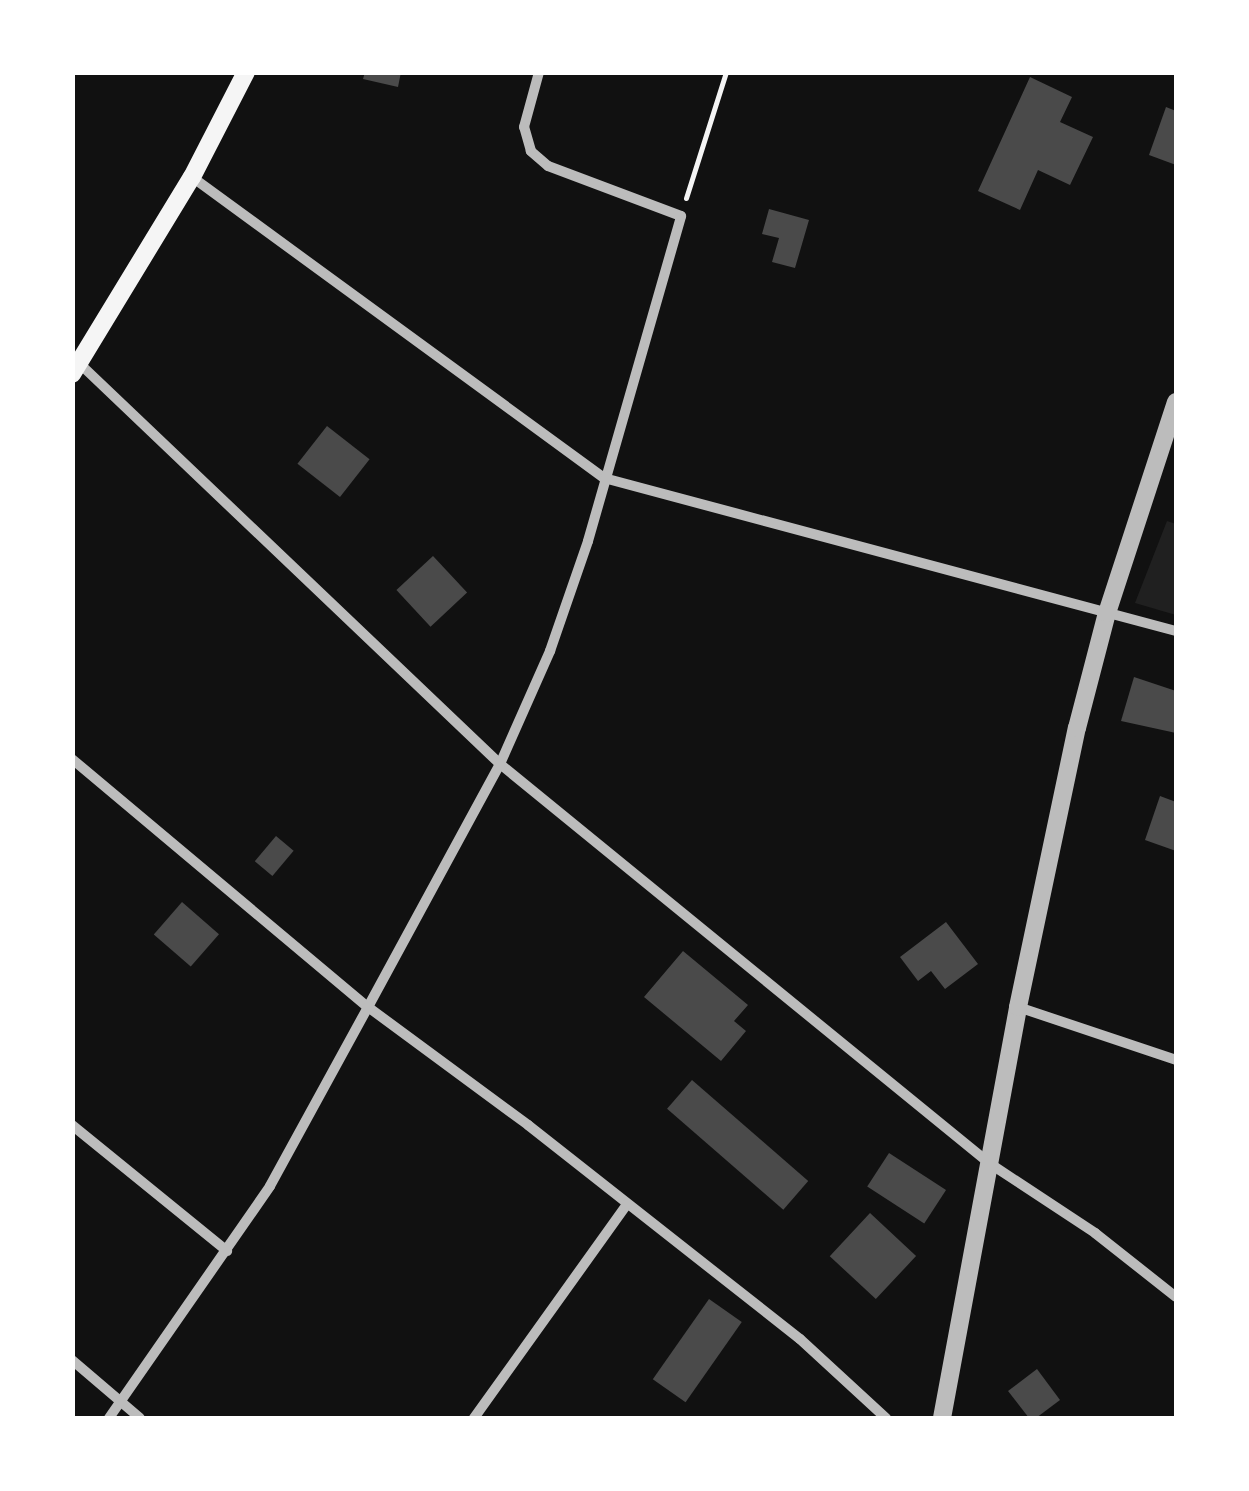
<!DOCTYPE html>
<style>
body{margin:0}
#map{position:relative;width:1249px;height:1491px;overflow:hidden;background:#111;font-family:"PT Sans Narrow",sans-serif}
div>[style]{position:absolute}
.green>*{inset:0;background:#202020}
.building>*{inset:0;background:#4a4a4a;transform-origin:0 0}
.path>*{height:5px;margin:-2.5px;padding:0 2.5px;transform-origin:2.5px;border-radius:2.5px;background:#f5f5f5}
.minor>*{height:10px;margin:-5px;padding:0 5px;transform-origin:5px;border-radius:5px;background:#bcbcbc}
.tertiary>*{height:18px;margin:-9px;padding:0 9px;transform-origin:9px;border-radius:9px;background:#bcbcbc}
.secondary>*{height:18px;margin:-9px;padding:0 9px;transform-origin:9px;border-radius:9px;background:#f5f5f5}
span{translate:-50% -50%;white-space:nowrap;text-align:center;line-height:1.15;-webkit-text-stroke:8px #fff;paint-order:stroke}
.frame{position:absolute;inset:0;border:75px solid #fff;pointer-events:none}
</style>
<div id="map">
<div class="green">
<i style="clip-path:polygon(1167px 521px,1176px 524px,1176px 615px,1135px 603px)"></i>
</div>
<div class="building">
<i style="clip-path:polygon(365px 72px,401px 72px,398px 87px,363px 79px)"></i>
<i style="clip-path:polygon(1030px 77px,1072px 97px,1060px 122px,1093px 137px,1070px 185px,1038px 170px,1020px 210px,978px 191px)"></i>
<i style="clip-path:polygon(1166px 107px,1176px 111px,1176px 165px,1149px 155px)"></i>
<i style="clip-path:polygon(769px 209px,809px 220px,795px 268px,772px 262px,779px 238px,762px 234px)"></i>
<i style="left:327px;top:426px;width:54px;height:48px;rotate:38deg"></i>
<i style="left:433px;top:556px;width:50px;height:50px;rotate:47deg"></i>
<i style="clip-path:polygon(1134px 677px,1176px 691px,1176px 733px,1121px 721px)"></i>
<i style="clip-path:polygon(1160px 796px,1176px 802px,1176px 851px,1145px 840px)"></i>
<i style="left:276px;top:836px;width:23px;height:33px;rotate:40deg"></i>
<i style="left:182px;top:902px;width:49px;height:43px;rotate:41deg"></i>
<i style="clip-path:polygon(946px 922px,978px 964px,945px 989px,931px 971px,918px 981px,900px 957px)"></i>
<i style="clip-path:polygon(683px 951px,748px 1005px,734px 1021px,746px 1031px,721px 1061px,644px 997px)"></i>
<i style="left:692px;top:1080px;width:154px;height:38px;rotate:41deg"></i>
<i style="left:889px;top:1153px;width:68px;height:40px;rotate:33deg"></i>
<i style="left:870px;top:1213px;width:63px;height:59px;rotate:43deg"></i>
<i style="left:709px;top:1299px;width:40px;height:98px;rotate:35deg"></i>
<i style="clip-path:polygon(1037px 1369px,1060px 1400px,1036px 1418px,1029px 1418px,1008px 1391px)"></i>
</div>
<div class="path">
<i style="left:686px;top:198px;width:132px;rotate:-72.4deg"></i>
</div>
<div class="minor">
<i style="left:192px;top:177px;width:510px;rotate:36.15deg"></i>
<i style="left:604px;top:478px;width:592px;rotate:14.98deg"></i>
<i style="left:79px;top:363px;width:581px;rotate:43.61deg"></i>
<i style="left:500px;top:764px;width:631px;rotate:39.21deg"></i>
<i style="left:989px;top:1163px;width:127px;rotate:33.4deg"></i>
<i style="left:1095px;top:1233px;width:103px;rotate:38.3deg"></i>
<i style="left:72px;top:759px;width:386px;rotate:40deg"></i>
<i style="left:368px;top:1007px;width:199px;rotate:36.4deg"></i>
<i style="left:528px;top:1125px;width:346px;rotate:38.2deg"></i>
<i style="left:800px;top:1339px;width:117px;rotate:42.6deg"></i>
<i style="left:1018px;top:1007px;width:167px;rotate:18.5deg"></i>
<i style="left:72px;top:1125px;width:200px;rotate:39.1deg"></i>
<i style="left:72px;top:1360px;width:89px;rotate:40.5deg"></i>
<i style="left:109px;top:1418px;width:282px;rotate:-55.2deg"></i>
<i style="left:270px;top:1186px;width:204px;rotate:-61.3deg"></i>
<i style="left:368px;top:1007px;width:277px;rotate:-61.5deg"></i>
<i style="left:500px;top:764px;width:124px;rotate:-66.1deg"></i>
<i style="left:550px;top:651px;width:116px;rotate:-70.9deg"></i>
<i style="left:588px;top:541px;width:338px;rotate:-74deg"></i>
<i style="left:681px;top:216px;width:142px;rotate:-159.4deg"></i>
<i style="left:548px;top:166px;width:23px;rotate:-139deg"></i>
<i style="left:531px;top:151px;width:25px;rotate:-106deg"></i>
<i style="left:524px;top:127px;width:57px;rotate:-74.7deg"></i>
<i style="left:474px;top:1418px;width:263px;rotate:-54.4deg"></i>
</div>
<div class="tertiary">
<i style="left:942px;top:1418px;width:418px;rotate:-79.5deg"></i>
<i style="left:1018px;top:1007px;width:285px;rotate:-78.1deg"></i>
<i style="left:1077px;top:728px;width:119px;rotate:-75.4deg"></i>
<i style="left:1107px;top:613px;width:222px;rotate:-71.9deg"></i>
</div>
<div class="secondary">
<i style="left:72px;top:374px;width:231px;rotate:-58.7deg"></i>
<i style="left:192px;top:177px;width:118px;rotate:-62.8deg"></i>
</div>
<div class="frame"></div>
</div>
